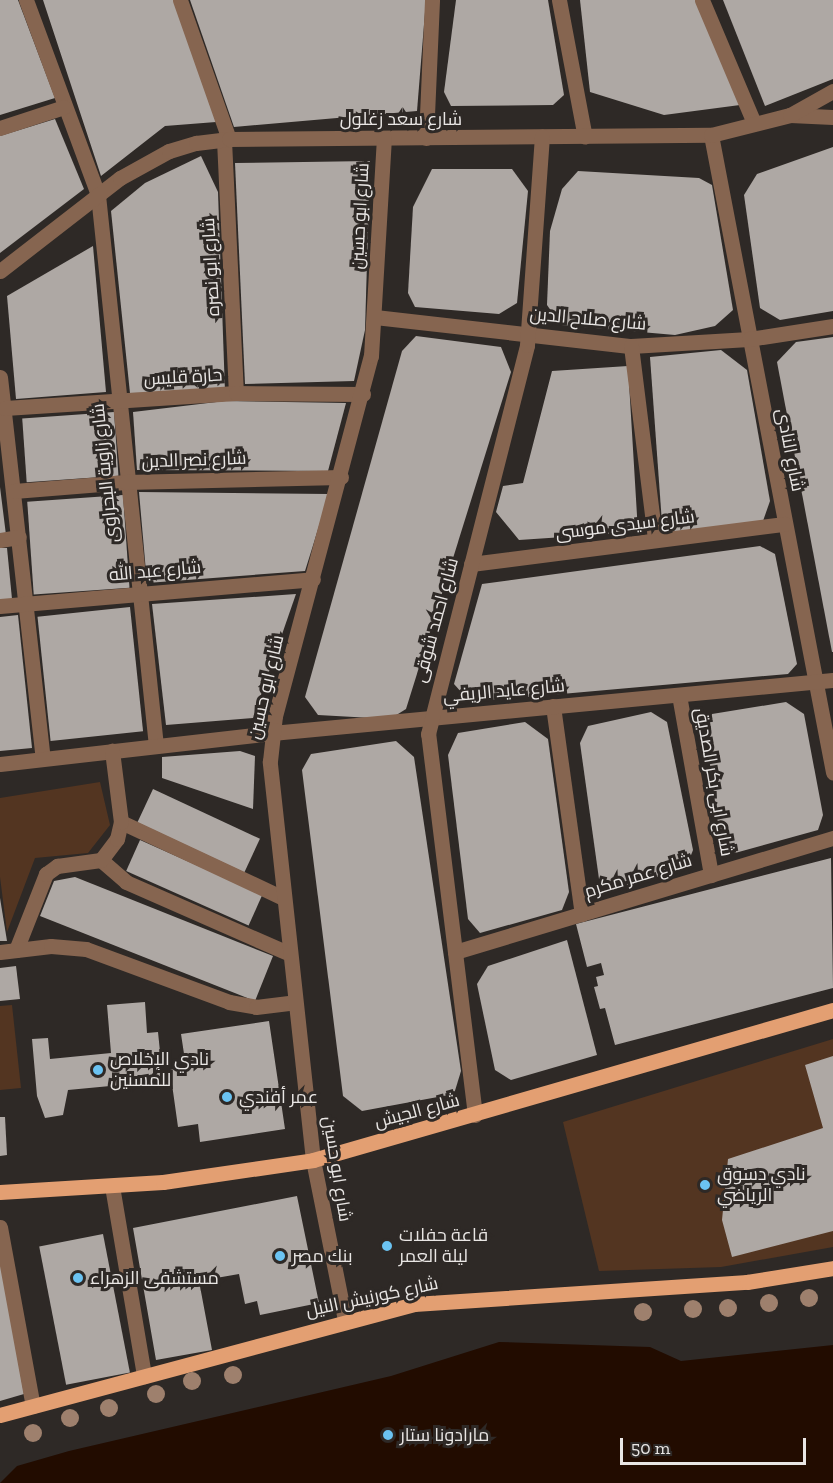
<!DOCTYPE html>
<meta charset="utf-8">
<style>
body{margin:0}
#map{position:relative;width:833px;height:1483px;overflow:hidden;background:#2e2926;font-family:"Zilla Slab",Cairo,serif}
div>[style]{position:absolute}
.green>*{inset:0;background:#533521}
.water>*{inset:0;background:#220c00}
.building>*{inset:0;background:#aea8a4;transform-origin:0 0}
.minor>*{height:15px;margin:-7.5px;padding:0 7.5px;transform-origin:7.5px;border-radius:7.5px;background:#866550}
.major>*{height:15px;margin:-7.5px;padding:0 7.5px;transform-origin:7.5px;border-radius:7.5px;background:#e39f72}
.trees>*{width:18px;height:18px;margin:-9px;border-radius:50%;background:#9e806d}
.dots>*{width:16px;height:16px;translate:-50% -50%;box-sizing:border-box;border:3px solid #2e2926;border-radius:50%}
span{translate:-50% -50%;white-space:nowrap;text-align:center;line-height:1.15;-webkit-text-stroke:6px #2e2926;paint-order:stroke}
.street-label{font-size:18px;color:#e9e6e4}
.poi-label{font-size:18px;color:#e9e6e4}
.left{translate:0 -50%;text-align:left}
.scale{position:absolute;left:620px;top:1438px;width:186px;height:27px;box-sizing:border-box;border:3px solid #e9e6e4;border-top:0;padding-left:8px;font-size:18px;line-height:21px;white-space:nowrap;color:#e9e6e4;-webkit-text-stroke:4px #2e2926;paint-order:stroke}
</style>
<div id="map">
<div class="green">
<i style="clip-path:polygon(100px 782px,110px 825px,88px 853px,35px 858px,7px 932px,0 877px,0 798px)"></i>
<i style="clip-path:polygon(12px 1005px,21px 1088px,0 1090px,0 1006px)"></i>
<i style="clip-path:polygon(833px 1039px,833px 1247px,721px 1267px,599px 1271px,563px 1122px)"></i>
</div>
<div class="water">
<i style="clip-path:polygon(499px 1342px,650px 1347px,681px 1361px,833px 1345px,833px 1483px,0 1483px,17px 1466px,69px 1451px,391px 1376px)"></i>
</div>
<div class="building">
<i style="clip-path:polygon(0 0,18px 0,55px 98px,0 115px)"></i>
<i style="clip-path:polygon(43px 0,174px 0,216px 122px,165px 126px,101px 176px)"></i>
<i style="clip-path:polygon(190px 0,426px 0,417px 111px,234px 127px)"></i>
<i style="clip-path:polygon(456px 0,548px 0,564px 95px,553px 105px,451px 106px,444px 92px)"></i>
<i style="clip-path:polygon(580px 0,695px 0,740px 105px,664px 115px,590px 92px)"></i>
<i style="clip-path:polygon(723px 0,833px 0,833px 79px,765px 106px)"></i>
<i style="clip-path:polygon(55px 119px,84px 189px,0 253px,0 136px)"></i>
<i style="clip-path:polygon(833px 147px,833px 311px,780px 320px,760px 308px,744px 195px,757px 174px)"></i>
<i style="clip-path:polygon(201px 156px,218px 192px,225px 392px,130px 393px,111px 211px,145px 183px)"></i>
<i style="clip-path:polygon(370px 161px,365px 330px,354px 381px,245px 384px,235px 163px)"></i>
<i style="clip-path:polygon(432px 169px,512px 169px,528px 191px,517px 303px,499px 314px,415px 307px,408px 293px,413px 207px)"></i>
<i style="clip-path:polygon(578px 171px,699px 178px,712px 185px,733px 310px,715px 326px,675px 335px,561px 325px,547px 305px,550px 231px,562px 189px)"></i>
<i style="clip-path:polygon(93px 246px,106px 392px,16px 399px,7px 296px)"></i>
<i style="clip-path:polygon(416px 336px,501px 347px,511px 372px,406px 709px,390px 719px,318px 715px,305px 697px,402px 351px)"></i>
<i style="clip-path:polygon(833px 337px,833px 652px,832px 652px,777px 362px,796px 342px)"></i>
<i style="clip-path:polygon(721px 350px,747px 370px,770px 501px,763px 521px,663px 537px,650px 357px)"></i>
<i style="clip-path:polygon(628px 366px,638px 532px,519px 540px,496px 512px,503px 486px,523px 483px,552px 371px)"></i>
<i style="clip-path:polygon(225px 401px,346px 403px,328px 471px,137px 470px,133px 412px)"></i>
<i style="left:114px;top:412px;width:64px;height:92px;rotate:86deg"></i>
<i style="clip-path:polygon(0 487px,6px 535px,0 536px)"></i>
<i style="clip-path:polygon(139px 492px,329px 494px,305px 571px,147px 583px)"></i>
<i style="left:123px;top:495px;width:93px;height:96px;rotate:86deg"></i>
<i style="clip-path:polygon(760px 546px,775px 554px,797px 664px,788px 674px,470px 702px,454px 684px,482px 584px)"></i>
<i style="clip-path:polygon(0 548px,7px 548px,12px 599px,0 600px)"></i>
<i style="clip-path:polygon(296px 594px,253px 718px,166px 725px,152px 604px)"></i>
<i style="left:130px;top:607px;width:125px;height:93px;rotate:84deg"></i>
<i style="clip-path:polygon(18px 615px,32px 748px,0 751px,0 617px)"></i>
<i style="clip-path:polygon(786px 702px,804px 714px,823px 815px,818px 830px,735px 853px,720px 838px,705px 728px,712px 714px)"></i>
<i style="clip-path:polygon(651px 712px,667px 722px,693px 850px,686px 868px,618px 889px,599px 879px,580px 743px,588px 726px)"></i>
<i style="clip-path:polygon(525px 722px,548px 739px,569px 892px,562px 910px,480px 933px,468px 919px,448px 755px,458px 733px)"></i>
<i style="clip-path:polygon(396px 741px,414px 757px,461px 1071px,454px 1094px,362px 1111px,343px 1096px,302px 770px,311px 754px)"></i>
<i style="clip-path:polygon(240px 751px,255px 756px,253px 809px,162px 778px,162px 757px)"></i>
<i style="left:153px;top:789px;width:118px;height:37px;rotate:25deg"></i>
<i style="left:140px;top:840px;width:134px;height:34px;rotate:24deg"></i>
<i style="clip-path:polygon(831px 858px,833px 988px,615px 1045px,605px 1008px,600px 1009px,594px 987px,598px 986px,596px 977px,604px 975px,601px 963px,587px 967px,576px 924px)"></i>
<i style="clip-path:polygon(75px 877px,273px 956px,255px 1001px,40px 916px,54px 881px)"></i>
<i style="clip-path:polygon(0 898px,7px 941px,0 941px)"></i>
<i style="clip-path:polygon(567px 940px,597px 1055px,511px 1080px,495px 1070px,477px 984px,488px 966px)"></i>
<i style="clip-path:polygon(16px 966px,20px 999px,0 1001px,0 968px)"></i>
<i style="clip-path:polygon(145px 1002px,147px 1033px,158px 1032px,163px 1081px,68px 1090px,63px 1115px,45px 1118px,37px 1096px,32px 1039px,48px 1038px,50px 1059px,111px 1053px,107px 1005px)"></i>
<i style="clip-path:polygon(269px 1021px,285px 1129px,200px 1142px,198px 1124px,178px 1127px,170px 1070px,186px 1067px,181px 1034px)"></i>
<i style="clip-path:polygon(833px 1056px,833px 1231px,732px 1257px,722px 1220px,728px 1159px,823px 1128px,805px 1065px)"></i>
<i style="clip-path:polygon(0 1117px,5px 1117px,7px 1155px,0 1156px)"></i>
<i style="clip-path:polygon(297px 1196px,319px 1303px,260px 1315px,257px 1301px,245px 1304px,239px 1274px,199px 1281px,212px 1350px,156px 1360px,133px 1228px)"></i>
<i style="left:103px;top:1234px;width:141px;height:65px;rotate:79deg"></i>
<i style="clip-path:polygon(0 1258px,24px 1394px,0 1401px)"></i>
</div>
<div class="minor">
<i style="left:26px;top:0;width:208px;rotate:69.7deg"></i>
<i style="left:98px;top:195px;width:554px;rotate:83.99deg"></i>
<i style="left:180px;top:0;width:147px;rotate:70.6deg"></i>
<i style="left:559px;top:0;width:139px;rotate:79.3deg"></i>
<i style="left:702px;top:0;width:134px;rotate:67.1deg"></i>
<i style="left:790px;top:115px;width:43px;rotate:2.7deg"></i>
<i style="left:0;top:128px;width:67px;rotate:-18.2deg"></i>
<i style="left:711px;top:135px;width:649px;rotate:79.16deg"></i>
<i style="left:426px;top:138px;width:138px;rotate:-87.5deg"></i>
<i style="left:224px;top:140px;width:253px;rotate:87.3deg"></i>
<i style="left:0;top:271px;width:152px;rotate:-37.8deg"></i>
<i style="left:120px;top:178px;width:56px;rotate:-28.9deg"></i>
<i style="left:169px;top:151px;width:28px;rotate:-17deg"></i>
<i style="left:196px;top:143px;width:33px;rotate:-7deg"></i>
<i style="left:229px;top:139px;width:482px;rotate:-0.5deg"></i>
<i style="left:711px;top:135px;width:81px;rotate:-14.2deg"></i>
<i style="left:790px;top:115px;width:49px;rotate:-29.2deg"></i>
<i style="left:375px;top:317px;width:258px;rotate:6.5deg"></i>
<i style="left:631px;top:346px;width:118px;rotate:-3.4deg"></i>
<i style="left:749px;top:339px;width:85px;rotate:-8.8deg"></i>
<i style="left:631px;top:346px;width:195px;rotate:82.9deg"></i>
<i style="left:0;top:377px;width:384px;rotate:83.6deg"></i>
<i style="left:5px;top:408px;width:231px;rotate:-3.7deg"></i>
<i style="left:236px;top:393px;width:127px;rotate:0.5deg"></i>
<i style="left:14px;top:491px;width:112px;rotate:-4.6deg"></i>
<i style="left:126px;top:482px;width:215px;rotate:-1.3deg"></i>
<i style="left:0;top:540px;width:19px;rotate:-9deg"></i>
<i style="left:471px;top:564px;width:316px;rotate:-7.3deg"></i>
<i style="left:0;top:606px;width:314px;rotate:-4.9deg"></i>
<i style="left:679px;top:695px;width:183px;rotate:79.9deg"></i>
<i style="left:553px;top:706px;width:210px;rotate:82.1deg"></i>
<i style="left:0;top:764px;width:274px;rotate:-6.5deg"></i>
<i style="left:272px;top:733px;width:563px;rotate:-5.4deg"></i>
<i style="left:121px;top:822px;width:179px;rotate:25.1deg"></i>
<i style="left:101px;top:860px;width:33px;rotate:41deg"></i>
<i style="left:126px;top:882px;width:179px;rotate:23.7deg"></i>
<i style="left:16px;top:950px;width:82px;rotate:-68.5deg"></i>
<i style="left:46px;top:874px;width:14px;rotate:-36deg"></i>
<i style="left:57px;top:866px;width:44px;rotate:-7.8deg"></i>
<i style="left:101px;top:860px;width:26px;rotate:-53deg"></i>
<i style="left:117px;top:839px;width:17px;rotate:-77deg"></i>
<i style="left:121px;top:822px;width:72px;rotate:-97.2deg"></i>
<i style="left:0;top:952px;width:51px;rotate:-6.7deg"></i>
<i style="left:51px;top:946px;width:35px;rotate:5deg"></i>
<i style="left:86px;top:949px;width:153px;rotate:20.3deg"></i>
<i style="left:229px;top:1002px;width:27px;rotate:10deg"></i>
<i style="left:256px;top:1007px;width:39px;rotate:-7deg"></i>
<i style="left:455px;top:952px;width:395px;rotate:-16.8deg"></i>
<i style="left:475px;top:1115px;width:384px;rotate:-97deg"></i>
<i style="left:428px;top:734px;width:401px;rotate:-75.7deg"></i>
<i style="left:527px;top:345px;width:209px;rotate:-85.9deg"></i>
<i style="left:112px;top:1186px;width:193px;rotate:80.4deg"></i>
<i style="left:0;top:1227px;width:182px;rotate:79.6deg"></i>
<i style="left:345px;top:1320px;width:163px;rotate:-101.3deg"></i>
<i style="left:313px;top:1160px;width:401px;rotate:-96.2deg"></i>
<i style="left:270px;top:761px;width:45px;rotate:-83.7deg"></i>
<i style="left:275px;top:716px;width:373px;rotate:-75.1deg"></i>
<i style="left:371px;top:356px;width:218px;rotate:-86.6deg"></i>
</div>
<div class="major">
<i style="left:0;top:1192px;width:163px;rotate:-3.5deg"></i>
<i style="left:163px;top:1182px;width:152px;rotate:-8.3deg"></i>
<i style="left:313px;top:1160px;width:541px;rotate:-16.09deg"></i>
<i style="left:0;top:1415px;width:429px;rotate:-15deg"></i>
<i style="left:414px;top:1304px;width:334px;rotate:-3.8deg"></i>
<i style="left:747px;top:1282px;width:87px;rotate:-9.2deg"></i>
</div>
<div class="trees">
<i style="left:809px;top:1298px"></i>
<i style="left:769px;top:1303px"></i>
<i style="left:728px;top:1308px"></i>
<i style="left:693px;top:1309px"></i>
<i style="left:643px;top:1312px"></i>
<i style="left:233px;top:1375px"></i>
<i style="left:192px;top:1381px"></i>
<i style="left:156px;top:1394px"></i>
<i style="left:109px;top:1408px"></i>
<i style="left:70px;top:1418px"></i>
<i style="left:33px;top:1433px"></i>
</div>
<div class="dots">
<i style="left:98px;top:1070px;background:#6bc3f2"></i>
<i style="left:227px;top:1097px;background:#6bc3f2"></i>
<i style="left:705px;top:1185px;background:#6bc3f2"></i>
<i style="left:387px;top:1246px;background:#6bc3f2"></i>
<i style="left:280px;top:1256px;background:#6bc3f2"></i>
<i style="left:78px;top:1278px;background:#6bc3f2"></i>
<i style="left:388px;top:1435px;background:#6bc3f2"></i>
</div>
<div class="street-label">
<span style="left:401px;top:119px">شارع سعد زغلول</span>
<span style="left:360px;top:216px;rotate:-87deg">شارع ابو حسين</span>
<span style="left:211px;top:267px;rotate:-93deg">شارع ابو نصره</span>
<span style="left:588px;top:319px;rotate:5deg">شارع صلاح الدين</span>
<span style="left:183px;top:377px;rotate:-3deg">حارة قليس</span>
<span style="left:790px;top:450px;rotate:79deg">شارع النادى</span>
<span style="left:194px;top:460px;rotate:-2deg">شارع نصر الدين</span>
<span style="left:105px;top:473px;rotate:-96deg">شارع زاوية البحراوى</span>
<span style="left:625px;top:525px;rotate:-7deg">شارع سيدى موسى</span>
<span style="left:155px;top:571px;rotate:-5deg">شارع عبد الله</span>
<span style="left:436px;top:620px;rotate:-75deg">شارع احمد شوقى</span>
<span style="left:266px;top:687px;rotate:-77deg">شارع ابو حسين</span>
<span style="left:504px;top:691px;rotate:-5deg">شارع عايد الريفي</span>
<span style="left:714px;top:782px;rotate:80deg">شارع ابى بكر الصديق</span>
<span style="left:638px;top:876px;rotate:-17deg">شارع عمر مكرم</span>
<span style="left:417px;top:1111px;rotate:-15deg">شارع الجيش</span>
<span style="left:337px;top:1169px;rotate:81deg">شارع ابو حسين</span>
<span style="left:372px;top:1297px;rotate:-12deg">شارع كورنيش النيل</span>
</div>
<div class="poi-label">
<span class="left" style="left:110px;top:1070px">نادي الإخلاص<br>للمسنين</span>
<span class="left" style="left:239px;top:1097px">عمر أفندي</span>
<span class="left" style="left:717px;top:1185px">نادي دسوق<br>الرياضي</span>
<span class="left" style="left:399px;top:1246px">قاعة حفلات<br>ليلة العمر</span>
<span class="left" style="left:292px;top:1256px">بنك مصر</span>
<span class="left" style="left:90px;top:1278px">مستشفى الزهراء</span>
<span class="left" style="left:400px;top:1435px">مارادونا ستار</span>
</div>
<div class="scale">50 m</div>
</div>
